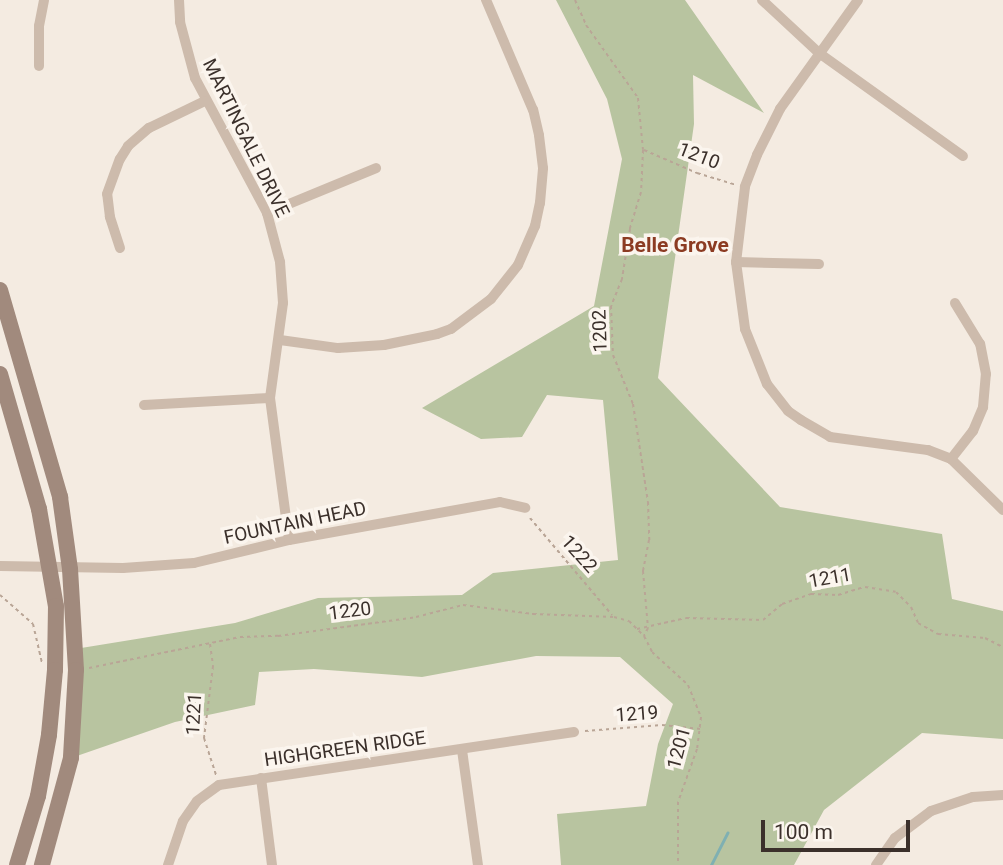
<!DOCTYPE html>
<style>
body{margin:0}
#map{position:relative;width:1003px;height:865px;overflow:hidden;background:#f4ebe1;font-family:Roboto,sans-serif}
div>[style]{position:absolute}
.green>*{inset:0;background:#b8c4a0}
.stream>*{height:2.5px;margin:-1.25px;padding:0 1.25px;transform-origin:1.25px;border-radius:1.25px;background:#7fb0b2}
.path>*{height:2px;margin-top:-1px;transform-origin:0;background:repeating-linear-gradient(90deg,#b9a596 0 3.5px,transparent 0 7px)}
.street>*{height:10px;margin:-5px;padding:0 5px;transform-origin:5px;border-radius:5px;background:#cdbbac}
.secondary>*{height:16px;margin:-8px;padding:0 8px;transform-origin:8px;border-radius:8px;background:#a18a7d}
span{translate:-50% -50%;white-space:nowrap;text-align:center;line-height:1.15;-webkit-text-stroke:7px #fbf5ee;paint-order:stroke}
.street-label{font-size:19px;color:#3b302b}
.neighbourhood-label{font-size:21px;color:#8c3b22;font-weight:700}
.scale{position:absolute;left:761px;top:820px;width:149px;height:32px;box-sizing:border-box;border:4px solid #3b302b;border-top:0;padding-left:9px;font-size:21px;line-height:24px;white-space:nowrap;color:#3b302b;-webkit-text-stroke:5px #fbf5ee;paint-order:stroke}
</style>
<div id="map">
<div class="green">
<i style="clip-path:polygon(556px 0,685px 0,764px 113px,693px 75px,694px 124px,658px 378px,780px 507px,942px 534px,952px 599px,1003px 611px,1003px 739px,922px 733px,824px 810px,794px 865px,561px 865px,557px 814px,646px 806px,658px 744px,673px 704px,620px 657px,536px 656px,422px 677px,314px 669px,259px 672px,255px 705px,175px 722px,71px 758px,75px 649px,235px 623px,318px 598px,462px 595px,493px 573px,618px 560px,603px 400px,547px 395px,522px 437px,481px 439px,422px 408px,594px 306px,622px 159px,607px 99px)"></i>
</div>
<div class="stream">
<i style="left:711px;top:865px;width:36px;rotate:-63deg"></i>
</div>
<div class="path">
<i style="left:575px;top:0;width:27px;rotate:66deg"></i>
<i style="left:586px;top:25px;width:90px;rotate:54.5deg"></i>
<i style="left:638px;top:98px;width:52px;rotate:84.5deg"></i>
<i style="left:643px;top:150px;width:42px;rotate:92.7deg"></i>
<i style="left:641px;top:192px;width:39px;rotate:107deg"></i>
<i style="left:630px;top:229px;width:51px;rotate:99.1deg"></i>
<i style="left:622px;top:279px;width:29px;rotate:112deg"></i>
<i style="left:611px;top:306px;width:49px;rotate:87.7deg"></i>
<i style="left:613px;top:355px;width:53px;rotate:67.8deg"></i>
<i style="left:633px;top:404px;width:99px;rotate:81.3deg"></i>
<i style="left:648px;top:502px;width:38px;rotate:88deg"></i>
<i style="left:649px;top:540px;width:32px;rotate:101deg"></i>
<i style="left:643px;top:571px;width:57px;rotate:85deg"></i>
<i style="left:648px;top:628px;width:9px;rotate:117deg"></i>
<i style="left:644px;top:150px;width:58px;rotate:23.5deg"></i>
<i style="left:697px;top:173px;width:39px;rotate:17deg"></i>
<i style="left:530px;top:518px;width:127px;rotate:49.8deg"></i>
<i style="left:0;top:595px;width:44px;rotate:41.3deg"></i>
<i style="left:33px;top:624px;width:40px;rotate:77deg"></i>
<i style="left:637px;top:629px;width:50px;rotate:-12.7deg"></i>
<i style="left:686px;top:618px;width:77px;rotate:1.5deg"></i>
<i style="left:763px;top:620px;width:25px;rotate:-40deg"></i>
<i style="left:782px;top:604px;width:31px;rotate:-19deg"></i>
<i style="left:811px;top:594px;width:27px;rotate:2deg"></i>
<i style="left:838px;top:595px;width:28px;rotate:-17deg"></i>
<i style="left:865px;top:587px;width:31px;rotate:9deg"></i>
<i style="left:896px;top:592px;width:21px;rotate:45deg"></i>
<i style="left:911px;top:607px;width:17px;rotate:66deg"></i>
<i style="left:918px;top:623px;width:23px;rotate:29deg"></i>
<i style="left:938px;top:634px;width:47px;rotate:4.9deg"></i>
<i style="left:985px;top:638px;width:20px;rotate:27deg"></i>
<i style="left:210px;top:644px;width:22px;rotate:82deg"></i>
<i style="left:213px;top:666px;width:73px;rotate:97.1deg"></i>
<i style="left:204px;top:738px;width:39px;rotate:72deg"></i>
<i style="left:89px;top:668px;width:154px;rotate:-11.6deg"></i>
<i style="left:240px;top:637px;width:38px;rotate:-2deg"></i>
<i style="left:278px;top:636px;width:139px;rotate:-7.8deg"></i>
<i style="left:416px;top:617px;width:49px;rotate:-14.3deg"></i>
<i style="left:463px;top:605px;width:71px;rotate:7.3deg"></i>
<i style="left:533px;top:614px;width:81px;rotate:2.1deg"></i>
<i style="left:614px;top:617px;width:16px;rotate:15deg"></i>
<i style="left:629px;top:621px;width:21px;rotate:45deg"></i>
<i style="left:644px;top:636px;width:18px;rotate:63deg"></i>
<i style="left:652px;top:652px;width:49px;rotate:42.5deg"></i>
<i style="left:688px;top:685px;width:35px;rotate:68deg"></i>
<i style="left:701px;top:717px;width:32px;rotate:97deg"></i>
<i style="left:697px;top:749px;width:56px;rotate:109.7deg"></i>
<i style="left:678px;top:802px;width:63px;rotate:90deg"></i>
<i style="left:585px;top:731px;width:77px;rotate:-4.5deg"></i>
<i style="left:662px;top:725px;width:39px;rotate:6deg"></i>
</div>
<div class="street">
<i style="left:179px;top:0;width:22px;rotate:87deg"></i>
<i style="left:180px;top:22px;width:58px;rotate:75deg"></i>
<i style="left:195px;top:78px;width:153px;rotate:61.9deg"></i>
<i style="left:267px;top:213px;width:51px;rotate:75.1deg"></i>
<i style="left:280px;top:262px;width:41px;rotate:85.8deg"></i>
<i style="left:283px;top:303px;width:96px;rotate:97.8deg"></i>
<i style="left:270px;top:398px;width:143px;rotate:82.4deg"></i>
<i style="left:762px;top:0;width:78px;rotate:42.9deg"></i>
<i style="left:819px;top:53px;width:177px;rotate:35.6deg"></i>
<i style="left:858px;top:0;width:134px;rotate:125.6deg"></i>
<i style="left:780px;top:109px;width:51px;rotate:116.6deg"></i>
<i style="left:757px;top:155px;width:34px;rotate:111deg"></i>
<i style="left:745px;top:187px;width:76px;rotate:96.8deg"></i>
<i style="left:736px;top:262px;width:68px;rotate:82.3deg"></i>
<i style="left:745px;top:329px;width:59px;rotate:68.2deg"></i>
<i style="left:767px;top:384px;width:34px;rotate:52deg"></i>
<i style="left:788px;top:411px;width:16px;rotate:35deg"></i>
<i style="left:801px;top:420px;width:34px;rotate:30deg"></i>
<i style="left:830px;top:437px;width:99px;rotate:7.6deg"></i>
<i style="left:928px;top:450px;width:25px;rotate:21deg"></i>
<i style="left:951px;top:459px;width:73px;rotate:44.4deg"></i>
<i style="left:39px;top:66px;width:40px;rotate:-90deg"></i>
<i style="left:39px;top:26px;width:26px;rotate:-79deg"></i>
<i style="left:267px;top:213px;width:118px;rotate:-22.4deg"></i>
<i style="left:120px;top:248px;width:33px;rotate:-108deg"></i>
<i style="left:110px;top:217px;width:23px;rotate:-97deg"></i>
<i style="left:107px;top:194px;width:37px;rotate:-70deg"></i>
<i style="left:120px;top:159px;width:15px;rotate:-58deg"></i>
<i style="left:128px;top:146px;width:28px;rotate:-41deg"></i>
<i style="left:149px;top:128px;width:62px;rotate:-25.7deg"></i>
<i style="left:736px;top:262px;width:83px;rotate:1.4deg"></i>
<i style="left:280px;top:340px;width:59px;rotate:7.9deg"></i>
<i style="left:338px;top:348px;width:46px;rotate:-3.7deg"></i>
<i style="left:384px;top:345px;width:54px;rotate:-11.7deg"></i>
<i style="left:437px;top:334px;width:15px;rotate:-20deg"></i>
<i style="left:451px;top:329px;width:50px;rotate:-36.9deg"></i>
<i style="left:491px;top:299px;width:43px;rotate:-51.5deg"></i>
<i style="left:518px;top:265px;width:43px;rotate:-66.4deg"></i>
<i style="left:535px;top:226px;width:24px;rotate:-78deg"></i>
<i style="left:540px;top:203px;width:35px;rotate:-85deg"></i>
<i style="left:543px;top:168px;width:33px;rotate:-97deg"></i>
<i style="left:539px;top:135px;width:26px;rotate:-103deg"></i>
<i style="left:533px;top:110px;width:120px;rotate:-113.1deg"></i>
<i style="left:144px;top:405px;width:126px;rotate:-3.2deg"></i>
<i style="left:951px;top:459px;width:36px;rotate:-52deg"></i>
<i style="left:973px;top:431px;width:26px;rotate:-67deg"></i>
<i style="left:983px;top:407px;width:33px;rotate:-85deg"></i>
<i style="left:986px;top:374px;width:31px;rotate:-101deg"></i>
<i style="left:980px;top:344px;width:48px;rotate:-121.4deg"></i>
<i style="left:0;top:566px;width:123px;rotate:0.9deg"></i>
<i style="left:123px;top:568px;width:71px;rotate:-4deg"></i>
<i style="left:194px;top:563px;width:98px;rotate:-13.6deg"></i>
<i style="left:289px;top:540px;width:214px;rotate:-10.2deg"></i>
<i style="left:500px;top:502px;width:26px;rotate:13deg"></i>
<i style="left:462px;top:750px;width:116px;rotate:82.1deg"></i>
<i style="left:261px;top:778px;width:88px;rotate:82.8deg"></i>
<i style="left:168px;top:865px;width:46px;rotate:-71.2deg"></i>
<i style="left:183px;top:821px;width:24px;rotate:-55deg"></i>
<i style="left:197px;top:801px;width:27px;rotate:-36deg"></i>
<i style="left:219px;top:785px;width:359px;rotate:-8.5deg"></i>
<i style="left:876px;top:865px;width:33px;rotate:-55deg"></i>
<i style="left:895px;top:838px;width:45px;rotate:-36.9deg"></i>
<i style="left:931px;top:811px;width:44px;rotate:-18.4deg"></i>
<i style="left:973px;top:797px;width:30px;rotate:-4deg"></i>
</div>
<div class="secondary">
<i style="left:0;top:290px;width:216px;rotate:73.8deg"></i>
<i style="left:60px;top:497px;width:73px;rotate:82.1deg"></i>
<i style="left:70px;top:569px;width:101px;rotate:86.6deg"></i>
<i style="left:76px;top:670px;width:88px;rotate:93.3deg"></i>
<i style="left:71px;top:758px;width:111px;rotate:105.2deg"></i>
<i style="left:0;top:374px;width:141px;rotate:73.9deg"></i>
<i style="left:39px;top:509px;width:98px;rotate:80.1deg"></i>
<i style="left:56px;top:606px;width:64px;rotate:90.9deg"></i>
<i style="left:55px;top:670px;width:65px;rotate:95.3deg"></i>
<i style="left:49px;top:735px;width:62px;rotate:100.2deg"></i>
<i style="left:38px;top:796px;width:72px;rotate:106.9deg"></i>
</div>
<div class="street-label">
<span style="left:246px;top:138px;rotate:64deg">MARTINGALE DRIVE</span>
<span style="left:699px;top:156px;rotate:21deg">1210</span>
<span style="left:600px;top:331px;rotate:-92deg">1202</span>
<span style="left:295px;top:523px;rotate:-12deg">FOUNTAIN HEAD</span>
<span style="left:579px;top:554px;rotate:48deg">1222</span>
<span style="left:830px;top:578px;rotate:-10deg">1211</span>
<span style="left:350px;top:611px;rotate:-7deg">1220</span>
<span style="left:194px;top:714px;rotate:-87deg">1221</span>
<span style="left:637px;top:714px;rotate:-4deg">1219</span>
<span style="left:679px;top:748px;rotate:-75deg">1201</span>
<span style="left:345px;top:749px;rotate:-8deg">HIGHGREEN RIDGE</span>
</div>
<div class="neighbourhood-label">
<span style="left:675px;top:245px">Belle Grove</span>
</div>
<div class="scale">100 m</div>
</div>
